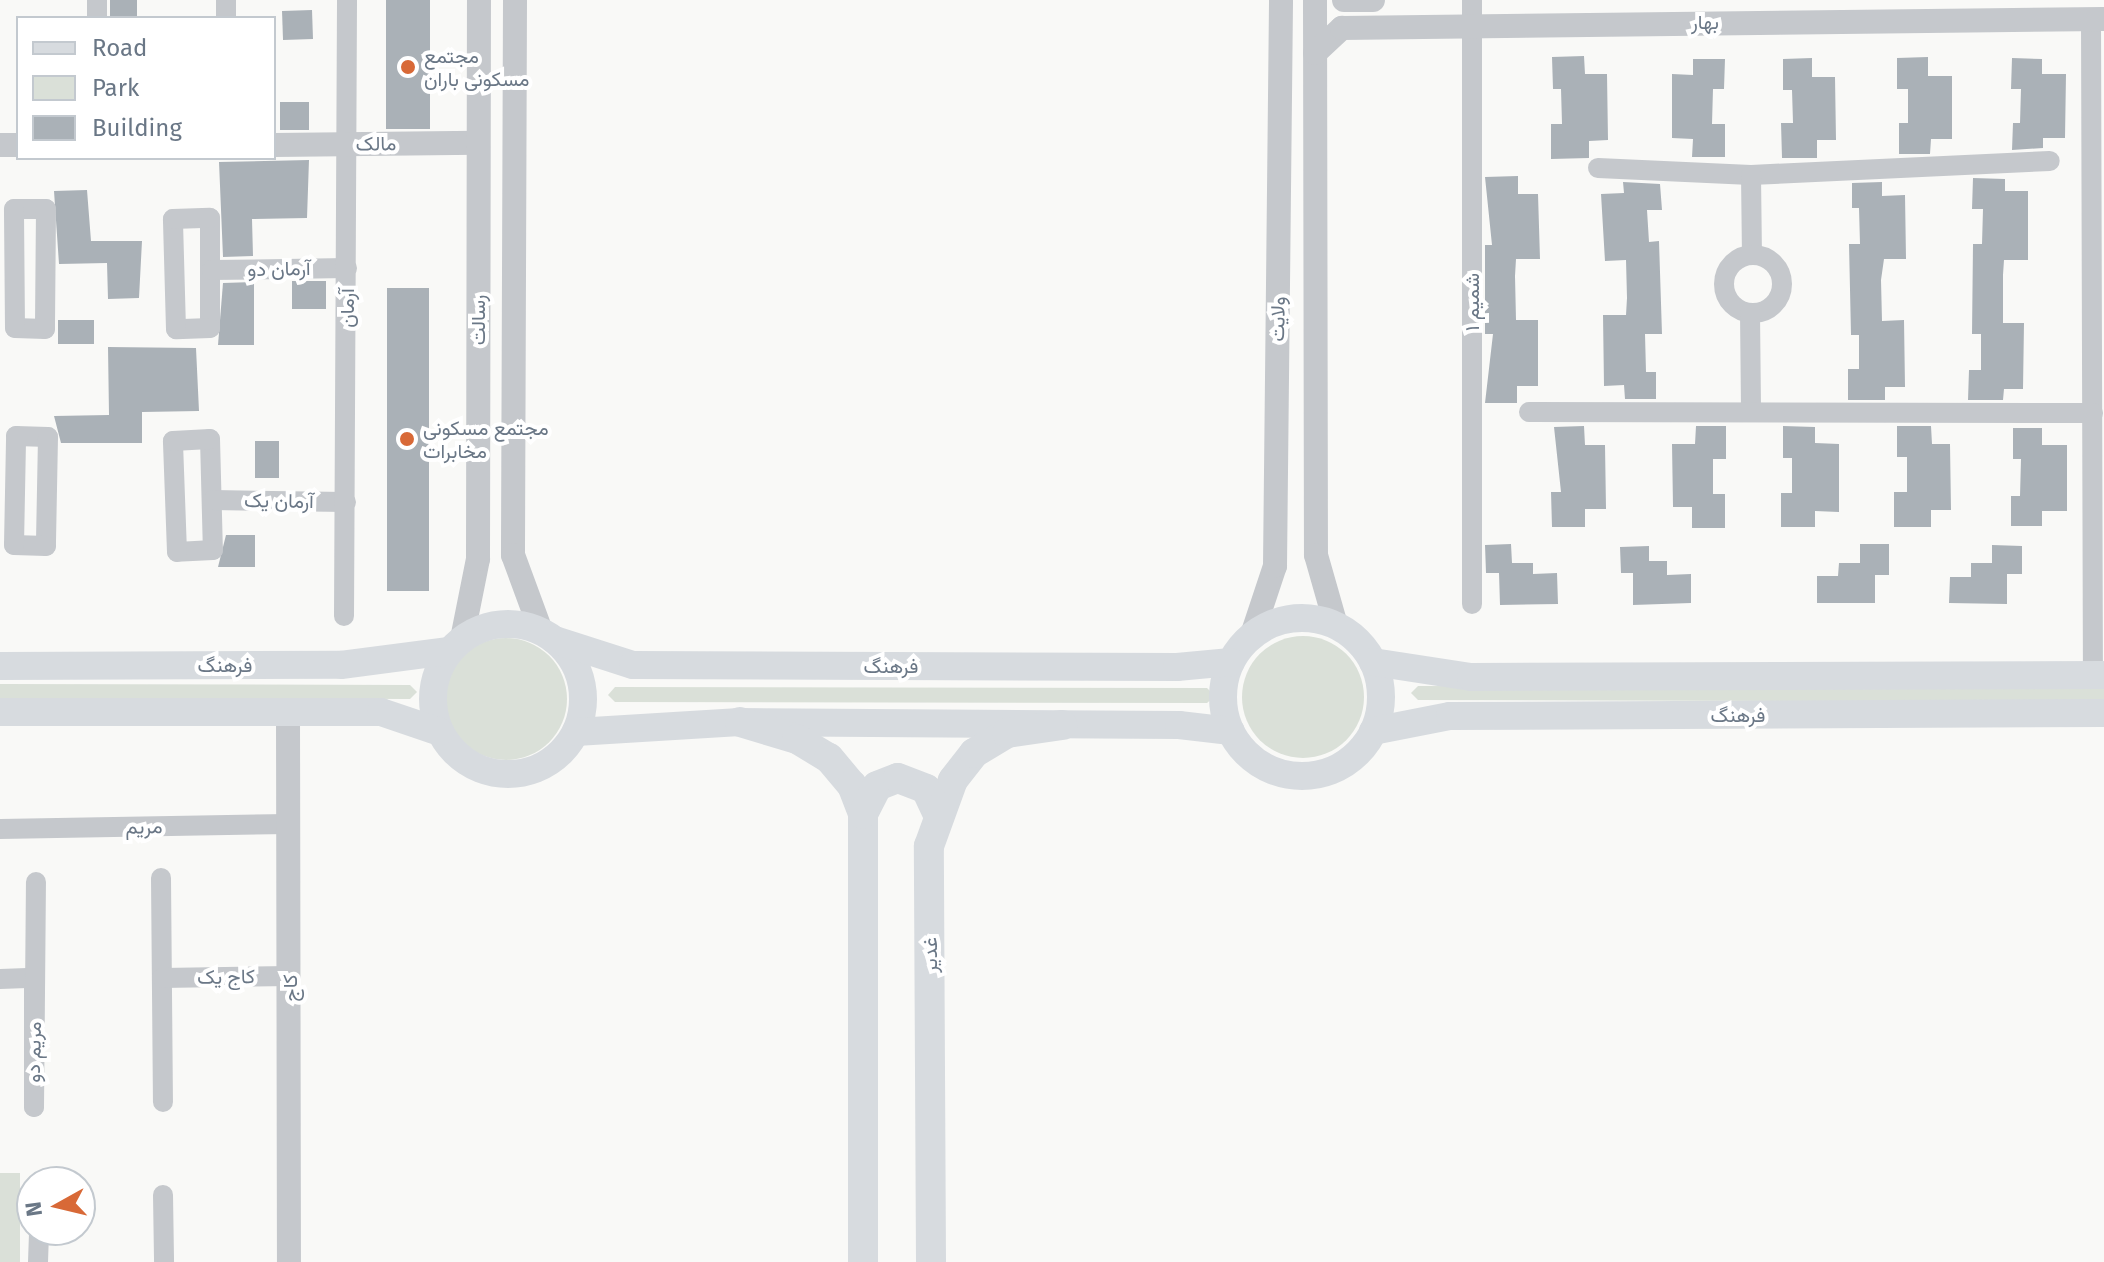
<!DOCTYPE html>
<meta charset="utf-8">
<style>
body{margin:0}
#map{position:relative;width:2104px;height:1262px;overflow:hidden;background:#f9f9f7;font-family:"Fira Sans",Vazirmatn,sans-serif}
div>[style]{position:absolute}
.green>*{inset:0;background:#dae0d8;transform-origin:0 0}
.round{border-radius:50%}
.building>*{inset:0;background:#aab1b7;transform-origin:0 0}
.minor>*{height:20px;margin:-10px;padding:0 10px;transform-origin:10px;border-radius:10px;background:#c5c8cc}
.minor>.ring{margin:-10px;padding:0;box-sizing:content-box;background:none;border:20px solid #c5c8cc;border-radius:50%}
.tertiary>*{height:24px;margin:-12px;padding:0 12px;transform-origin:12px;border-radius:12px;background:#c5c8cc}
.secondary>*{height:28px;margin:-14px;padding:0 14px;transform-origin:14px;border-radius:14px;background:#d7dbdf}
.secondary>.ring{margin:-14px;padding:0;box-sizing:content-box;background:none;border:28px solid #d7dbdf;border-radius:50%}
.primary>*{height:30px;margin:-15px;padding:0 15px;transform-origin:15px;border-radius:15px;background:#d7dbdf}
.dots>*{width:22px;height:22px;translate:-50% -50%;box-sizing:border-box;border:4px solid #fff;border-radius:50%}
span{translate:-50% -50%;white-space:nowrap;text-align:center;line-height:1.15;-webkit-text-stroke:8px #fff;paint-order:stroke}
.street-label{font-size:20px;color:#6a7786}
.poi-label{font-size:20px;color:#6a7786}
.left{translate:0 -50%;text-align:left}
.legend{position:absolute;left:16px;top:16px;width:260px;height:144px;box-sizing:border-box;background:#fff;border:2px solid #c3c9cf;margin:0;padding:10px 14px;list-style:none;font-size:24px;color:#6a7786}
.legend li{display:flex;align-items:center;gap:16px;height:40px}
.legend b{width:40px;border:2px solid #c3c9cf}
.north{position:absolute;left:16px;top:1166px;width:80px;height:80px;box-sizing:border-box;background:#fff;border:2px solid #c3c9cf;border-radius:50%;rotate:262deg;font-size:22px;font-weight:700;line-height:32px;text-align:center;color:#6a7786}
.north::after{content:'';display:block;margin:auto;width:28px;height:36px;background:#d86937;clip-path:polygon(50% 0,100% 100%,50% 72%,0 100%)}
</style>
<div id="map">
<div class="green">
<i class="round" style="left:1242px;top:636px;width:122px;height:122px"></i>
<i class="round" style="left:445px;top:638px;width:122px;height:122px"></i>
<i style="clip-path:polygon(0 684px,410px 685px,417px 692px,410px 699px,0 698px)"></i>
<i style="clip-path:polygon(1418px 686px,2104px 687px,2104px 702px,1418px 700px,1411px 693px)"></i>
<i style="clip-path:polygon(615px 687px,1207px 688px,1215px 696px,1207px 703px,615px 702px,608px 695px)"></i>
<i style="left:0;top:1173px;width:20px;height:89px"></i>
</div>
<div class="building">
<i style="left:110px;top:0;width:27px;height:18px"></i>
<i style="left:386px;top:0;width:44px;height:129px"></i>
<i style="left:312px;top:10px;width:29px;height:30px;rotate:88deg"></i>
<i style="clip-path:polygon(1584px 56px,1585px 74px,1607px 74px,1608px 140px,1589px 141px,1589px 158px,1551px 159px,1551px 124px,1562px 124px,1561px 89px,1553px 89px,1552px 57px)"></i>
<i style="clip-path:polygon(1928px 57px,1928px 76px,1952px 76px,1952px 139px,1931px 139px,1930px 154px,1899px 154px,1899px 123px,1908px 123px,1908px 89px,1897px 89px,1897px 58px)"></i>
<i style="clip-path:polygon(1812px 58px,1812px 77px,1835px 77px,1836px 140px,1817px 140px,1817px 158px,1782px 158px,1781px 123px,1793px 123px,1792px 90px,1783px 90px,1783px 59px)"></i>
<i style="clip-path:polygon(2012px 58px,2042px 59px,2042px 74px,2066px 74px,2065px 138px,2043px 138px,2043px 148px,2012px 150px,2013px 123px,2020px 123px,2021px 89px,2011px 89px)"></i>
<i style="clip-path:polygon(1693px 59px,1725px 59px,1724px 89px,1713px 89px,1712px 124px,1725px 124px,1725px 157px,1692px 157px,1693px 139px,1672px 138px,1672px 74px,1693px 75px)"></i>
<i style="left:280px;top:102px;width:29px;height:28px"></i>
<i style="clip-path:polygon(309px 160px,307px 218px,252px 219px,253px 256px,223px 257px,219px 162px)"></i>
<i style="clip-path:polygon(1518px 176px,1518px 194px,1538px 194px,1540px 259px,1516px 259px,1515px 276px,1516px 320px,1538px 320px,1538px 386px,1517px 386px,1517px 403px,1485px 403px,1493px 334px,1485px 334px,1485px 245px,1492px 245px,1485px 177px)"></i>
<i style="clip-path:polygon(1973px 178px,2005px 179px,2005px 191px,2028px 191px,2028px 260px,2004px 260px,2003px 275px,2003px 323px,2024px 323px,2023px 389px,2004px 389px,2003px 400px,1968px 400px,1969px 370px,1981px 370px,1981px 334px,1972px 334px,1973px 244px,1982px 244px,1983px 209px,1972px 209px)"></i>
<i style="clip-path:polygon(1623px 182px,1660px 184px,1662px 210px,1647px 210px,1649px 242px,1659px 241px,1662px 334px,1645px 334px,1646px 372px,1656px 372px,1656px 399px,1625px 399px,1624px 385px,1604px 386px,1603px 315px,1626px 315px,1627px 298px,1626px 260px,1605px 261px,1601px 194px,1624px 193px)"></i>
<i style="clip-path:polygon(1882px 182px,1882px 196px,1905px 195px,1906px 259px,1884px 259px,1881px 280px,1882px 321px,1904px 320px,1905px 387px,1885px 387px,1885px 400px,1848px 400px,1848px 369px,1859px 369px,1859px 335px,1851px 335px,1849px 244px,1860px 244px,1859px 208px,1852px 208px,1852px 183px)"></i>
<i style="clip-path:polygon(87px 190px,91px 241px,142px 241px,139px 298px,108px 299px,107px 263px,59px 264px,54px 191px)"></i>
<i style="left:326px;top:281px;width:28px;height:34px;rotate:90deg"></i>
<i style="clip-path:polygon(254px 282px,254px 345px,218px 345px,223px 283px)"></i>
<i style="left:387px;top:288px;width:42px;height:303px"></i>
<i style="left:94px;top:320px;width:24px;height:36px;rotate:90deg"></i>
<i style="clip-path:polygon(108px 347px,196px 348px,199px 411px,142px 412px,142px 443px,61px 443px,54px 416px,109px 415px)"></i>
<i style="clip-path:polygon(1584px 426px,1585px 445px,1605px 445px,1606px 509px,1585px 509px,1585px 527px,1552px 527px,1551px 492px,1561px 492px,1554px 427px)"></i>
<i style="clip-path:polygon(1696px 426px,1726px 426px,1726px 459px,1713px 459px,1713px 494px,1725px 494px,1725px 528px,1692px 528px,1692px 507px,1673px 507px,1672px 444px,1695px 444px)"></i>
<i style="clip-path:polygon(1783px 426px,1815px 427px,1815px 443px,1839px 444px,1839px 512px,1815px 511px,1815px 527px,1781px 527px,1781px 493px,1792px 493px,1792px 458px,1783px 458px)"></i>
<i style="clip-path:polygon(1897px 426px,1931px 426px,1932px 444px,1950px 444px,1951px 510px,1931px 510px,1931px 527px,1894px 527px,1894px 492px,1907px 492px,1907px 457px,1897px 457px)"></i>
<i style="clip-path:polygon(2013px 428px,2042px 428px,2042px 445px,2067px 445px,2067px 511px,2042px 511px,2042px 526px,2011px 526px,2011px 496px,2020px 496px,2021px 459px,2013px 459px)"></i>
<i style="left:255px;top:441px;width:24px;height:37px"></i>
<i style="clip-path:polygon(226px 535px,255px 535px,255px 567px,218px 567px)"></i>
<i style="clip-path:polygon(1511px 544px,1512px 563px,1533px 563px,1533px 574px,1557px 573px,1558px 604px,1500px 605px,1499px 573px,1486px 573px,1485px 545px)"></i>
<i style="clip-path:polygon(1860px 544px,1889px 544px,1889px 575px,1875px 575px,1875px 603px,1817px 603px,1817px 576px,1838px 576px,1839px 563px,1860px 563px)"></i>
<i style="clip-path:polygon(1992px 545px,2022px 546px,2022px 574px,2007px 574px,2007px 604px,1949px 603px,1950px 577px,1971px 577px,1971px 563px,1992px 563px)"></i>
<i style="clip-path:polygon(1649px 546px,1649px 561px,1667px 561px,1667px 575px,1691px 574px,1691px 603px,1633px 605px,1633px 573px,1621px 573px,1620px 547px)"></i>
</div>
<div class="minor">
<i style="left:97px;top:0;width:18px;rotate:90deg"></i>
<i style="left:226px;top:0;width:18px;rotate:90deg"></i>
<i style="left:2091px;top:19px;width:656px;rotate:89.83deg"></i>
<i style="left:1598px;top:168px;width:153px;rotate:2.6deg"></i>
<i style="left:1751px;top:175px;width:299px;rotate:-2.7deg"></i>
<i style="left:1751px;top:175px;width:79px;rotate:89.3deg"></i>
<i style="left:14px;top:209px;width:32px"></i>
<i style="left:46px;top:209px;width:120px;rotate:90.5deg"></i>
<i style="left:45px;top:329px;width:30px;rotate:-178deg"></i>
<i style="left:15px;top:328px;width:119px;rotate:-90.5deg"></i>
<i style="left:210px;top:218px;width:110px;rotate:90deg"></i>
<i style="left:210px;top:328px;width:34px;rotate:178deg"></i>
<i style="left:176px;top:329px;width:110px;rotate:-91.6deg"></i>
<i style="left:173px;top:219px;width:37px;rotate:-2deg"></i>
<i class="ring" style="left:1724px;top:255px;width:38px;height:38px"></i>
<i style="left:212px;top:270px;width:135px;rotate:-0.8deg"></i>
<i style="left:1750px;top:313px;width:99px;rotate:89.4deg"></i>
<i style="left:1529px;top:412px;width:564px;rotate:0.1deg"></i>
<i style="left:16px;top:436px;width:32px;rotate:2deg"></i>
<i style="left:48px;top:437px;width:109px;rotate:91.1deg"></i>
<i style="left:46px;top:546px;width:32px;rotate:-178deg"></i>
<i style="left:14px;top:545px;width:109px;rotate:-88.9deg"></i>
<i style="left:210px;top:439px;width:111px;rotate:88.5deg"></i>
<i style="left:213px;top:550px;width:36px;rotate:177deg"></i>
<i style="left:177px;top:552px;width:111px;rotate:-92.1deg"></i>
<i style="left:173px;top:441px;width:37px;rotate:-3deg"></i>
<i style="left:213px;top:500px;width:133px;rotate:0.9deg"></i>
<i style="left:1472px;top:604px;width:604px;rotate:-90deg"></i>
<i style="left:344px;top:616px;width:616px;rotate:-89.72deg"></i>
<i style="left:0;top:829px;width:288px;rotate:-1deg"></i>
<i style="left:161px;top:878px;width:224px;rotate:89.5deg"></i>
<i style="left:162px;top:978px;width:128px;rotate:-0.9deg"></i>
<i style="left:0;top:979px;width:34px;rotate:-2deg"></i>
<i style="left:34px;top:978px;width:129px;rotate:90deg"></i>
<i style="left:34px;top:1107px;width:225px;rotate:-89.5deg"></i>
<i style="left:163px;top:1195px;width:67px;rotate:89.1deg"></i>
<i style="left:38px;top:1262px;width:32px;rotate:-88deg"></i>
</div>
<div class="tertiary">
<i style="left:515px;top:0;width:555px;rotate:90.21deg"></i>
<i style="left:513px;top:555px;width:81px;rotate:69.8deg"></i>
<i style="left:1315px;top:0;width:555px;rotate:89.9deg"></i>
<i style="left:1316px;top:555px;width:73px;rotate:74.1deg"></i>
<i style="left:1344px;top:0;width:29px"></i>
<i style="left:1315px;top:53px;width:37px;rotate:-43deg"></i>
<i style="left:1342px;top:28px;width:762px;rotate:-0.68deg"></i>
<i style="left:0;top:145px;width:18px"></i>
<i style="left:274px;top:145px;width:204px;rotate:-0.6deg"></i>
<i style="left:1252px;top:635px;width:73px;rotate:-71.6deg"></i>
<i style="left:1275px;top:566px;width:566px;rotate:-89.39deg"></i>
<i style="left:462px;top:639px;width:82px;rotate:-78.7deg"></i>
<i style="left:478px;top:559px;width:559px;rotate:-89.9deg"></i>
<i style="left:288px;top:713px;width:549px;rotate:89.9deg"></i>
</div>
<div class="secondary">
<i class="ring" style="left:1223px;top:618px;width:130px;height:130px"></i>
<i class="ring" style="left:433px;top:624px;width:122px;height:122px"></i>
<i style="left:555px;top:640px;width:82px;rotate:17.8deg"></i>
<i style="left:633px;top:665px;width:544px;rotate:0.21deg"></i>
<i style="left:1177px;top:667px;width:54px;rotate:-5.3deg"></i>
<i style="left:1373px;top:662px;width:99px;rotate:8.7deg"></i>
<i style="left:1471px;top:677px;width:633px;rotate:-0.18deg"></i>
<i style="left:0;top:666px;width:341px;rotate:-0.2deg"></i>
<i style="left:341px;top:665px;width:109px;rotate:-7.4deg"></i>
<i style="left:0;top:712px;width:381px"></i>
<i style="left:381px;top:712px;width:62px;rotate:18.7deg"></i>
<i style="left:1373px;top:731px;width:78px;rotate:-11deg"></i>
<i style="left:1450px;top:716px;width:654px;rotate:-0.26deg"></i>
<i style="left:576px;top:732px;width:164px;rotate:-3.5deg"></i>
<i style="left:740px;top:722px;width:439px;rotate:0.4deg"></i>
<i style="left:1179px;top:725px;width:52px;rotate:6.6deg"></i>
</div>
<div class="primary">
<i style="left:740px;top:722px;width:59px;rotate:16.6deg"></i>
<i style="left:797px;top:739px;width:37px;rotate:31deg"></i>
<i style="left:829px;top:758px;width:35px;rotate:50deg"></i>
<i style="left:852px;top:785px;width:31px;rotate:69deg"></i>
<i style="left:863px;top:814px;width:448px;rotate:90deg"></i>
<i style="left:863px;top:814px;width:31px;rotate:-63deg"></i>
<i style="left:877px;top:786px;width:22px;rotate:-21deg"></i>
<i style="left:898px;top:778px;width:30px;rotate:21deg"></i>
<i style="left:926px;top:789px;width:29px;rotate:65deg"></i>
<i style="left:931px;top:1262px;width:416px;rotate:-90.3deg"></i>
<i style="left:929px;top:846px;width:70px;rotate:-70deg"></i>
<i style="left:953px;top:780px;width:34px;rotate:-52deg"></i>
<i style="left:974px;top:753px;width:39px;rotate:-31deg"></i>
<i style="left:1007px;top:733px;width:56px;rotate:-8.3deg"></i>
</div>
<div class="dots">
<i style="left:408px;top:67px;background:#d86937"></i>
<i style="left:407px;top:439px;background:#d86937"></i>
</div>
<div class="street-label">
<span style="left:1705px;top:22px">بهار</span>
<span style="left:376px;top:144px;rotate:-1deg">مالک</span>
<span style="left:279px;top:269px;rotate:-1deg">آرمان دو</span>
<span style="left:1472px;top:302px;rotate:-90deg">شمیم ۱</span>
<span style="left:347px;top:308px;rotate:-90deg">آرمان</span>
<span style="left:1278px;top:319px;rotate:-89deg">ولایت</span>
<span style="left:478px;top:320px;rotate:-90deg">رسالت</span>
<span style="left:279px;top:501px;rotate:1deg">آرمان یک</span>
<span style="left:225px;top:665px">فرهنگ</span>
<span style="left:891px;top:666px">فرهنگ</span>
<span style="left:1738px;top:715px">فرهنگ</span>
<span style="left:144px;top:827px;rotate:-1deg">مریم</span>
<span style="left:930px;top:955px;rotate:-90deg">غدیر</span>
<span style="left:226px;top:977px;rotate:-1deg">کاج یک</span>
<span style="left:290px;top:988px;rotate:-90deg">کاج</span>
<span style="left:34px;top:1052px;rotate:-89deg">مریم دو</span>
</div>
<div class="poi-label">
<span class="left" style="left:424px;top:68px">مجتمع<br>مسکونی باران</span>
<span class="left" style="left:423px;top:440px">مجتمع مسکونی<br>مخابرات</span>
</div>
<ul class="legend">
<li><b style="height:10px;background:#d7dbdf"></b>Road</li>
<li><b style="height:22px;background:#dae0d8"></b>Park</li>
<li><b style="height:22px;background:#aab1b7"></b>Building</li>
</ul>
<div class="north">N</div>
</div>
